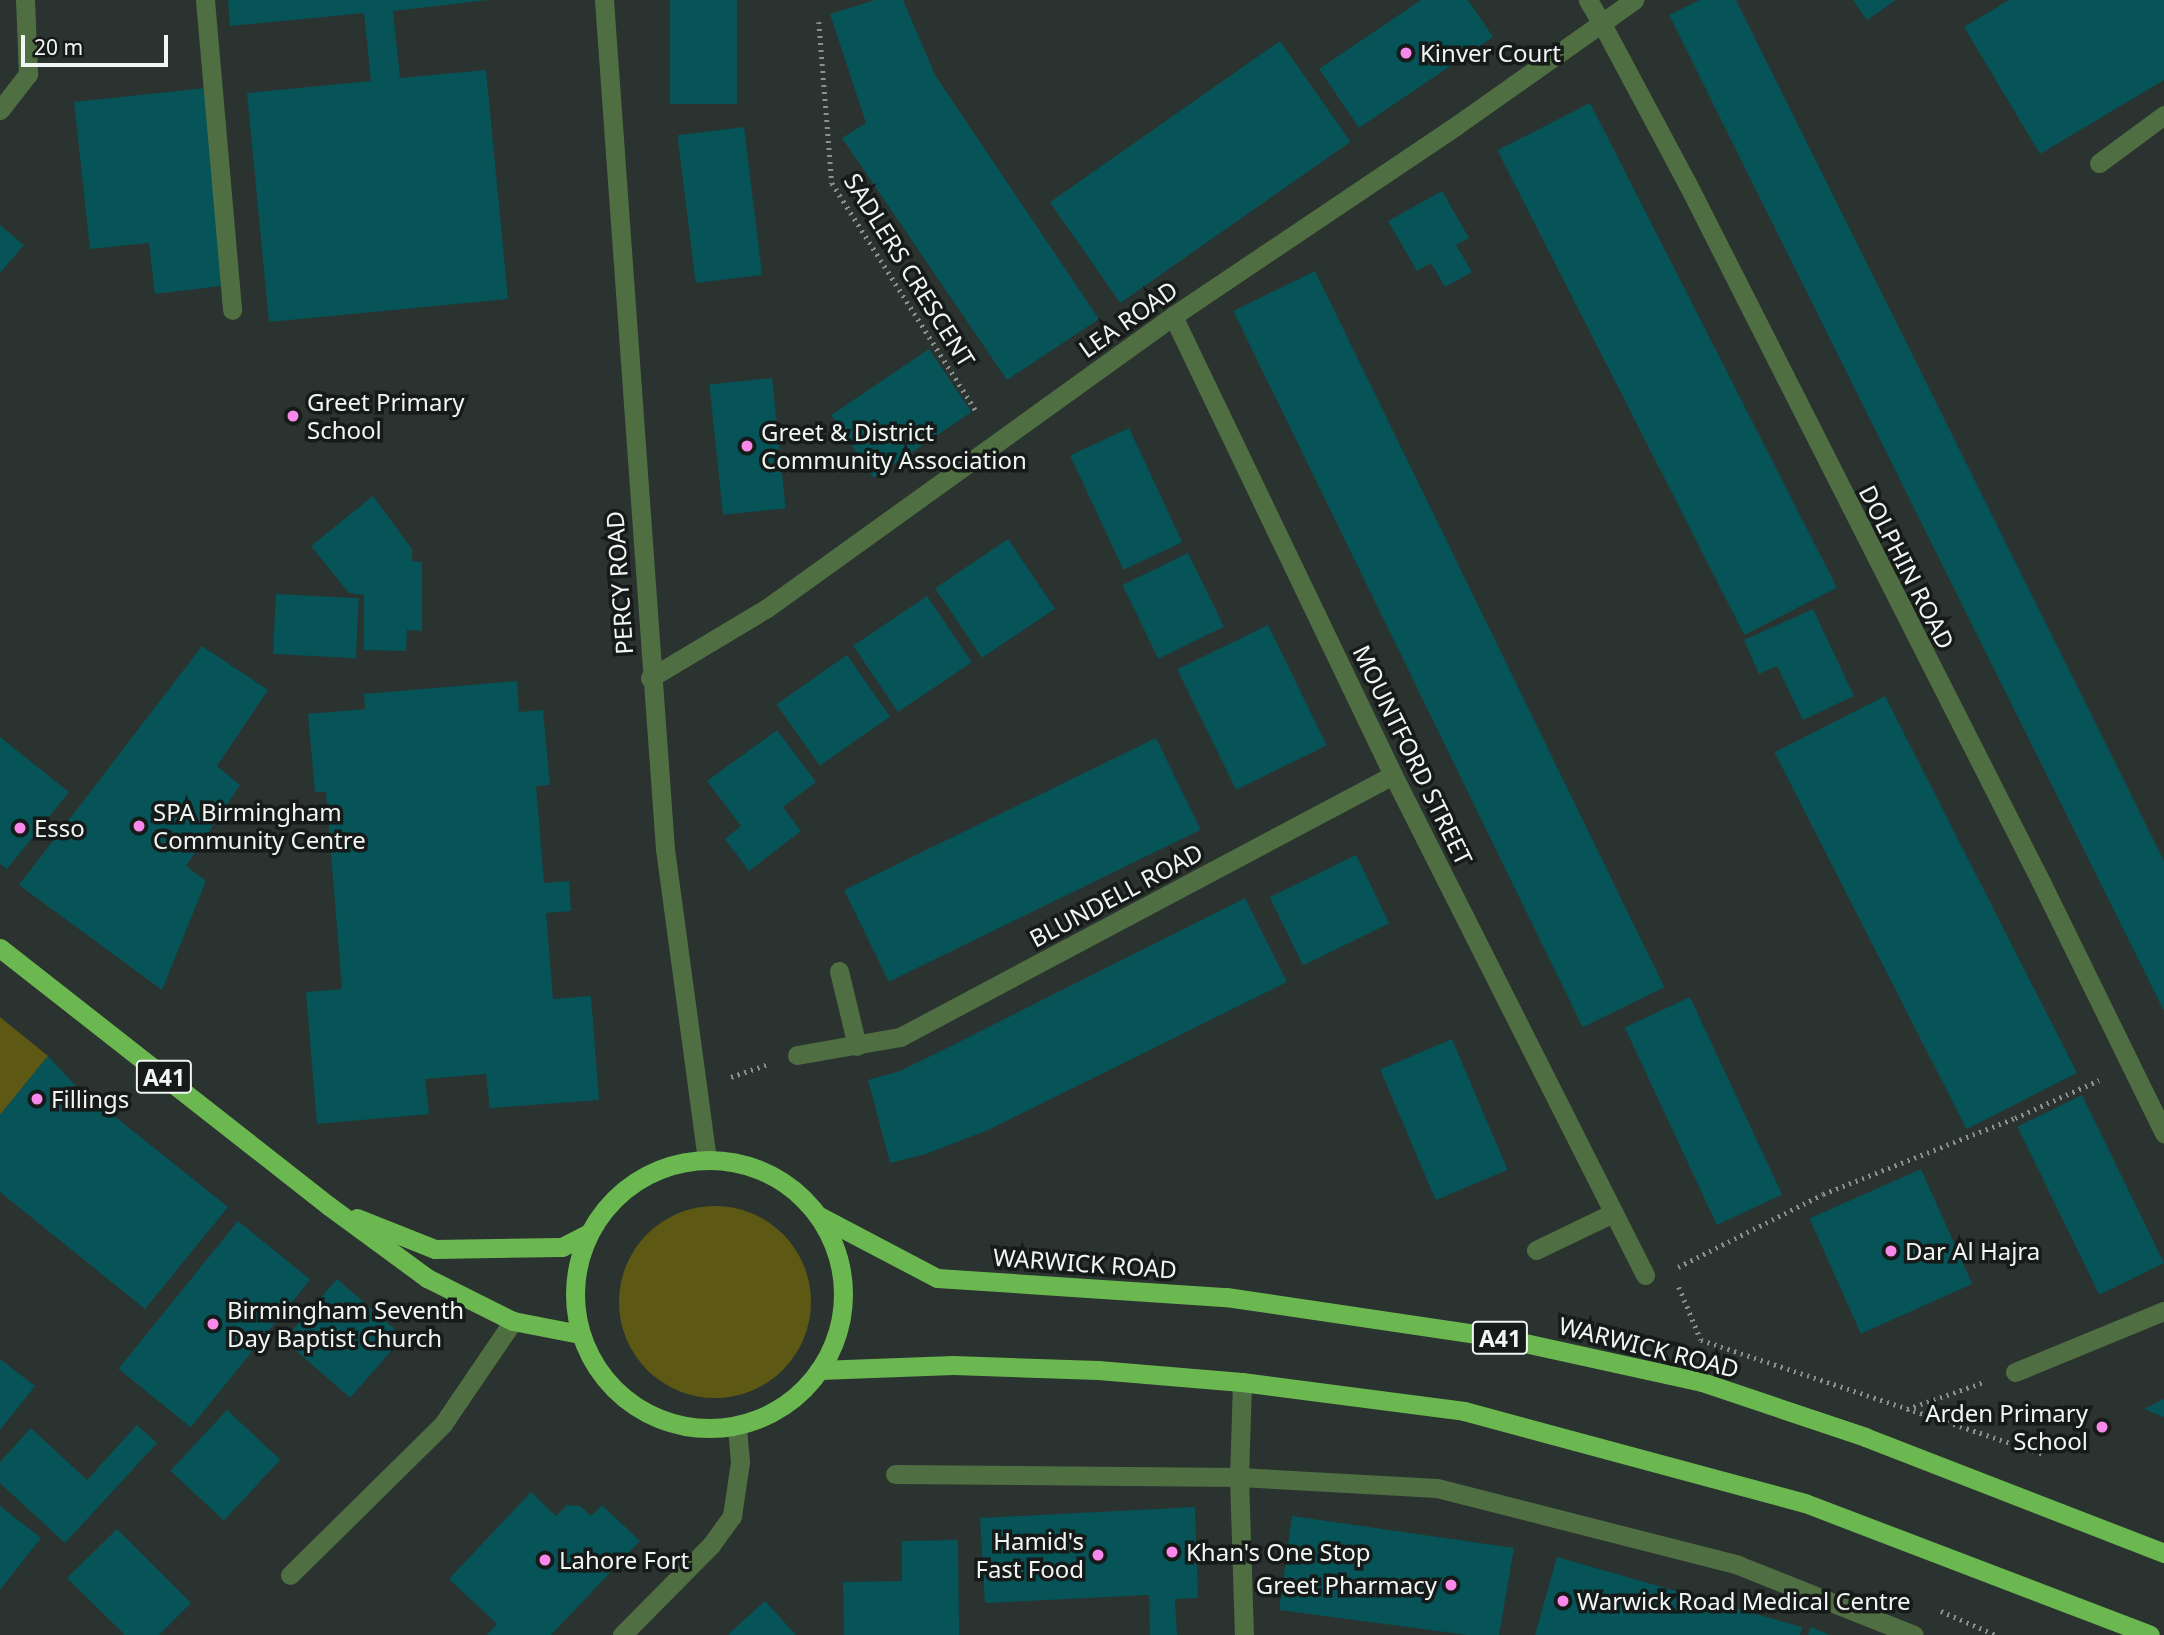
<!DOCTYPE html>
<style>
body{margin:0}
#map{position:relative;width:2164px;height:1635px;overflow:hidden;background:#2a332f;font-family:"Noto Sans",sans-serif}
div>[style]{position:absolute}
.green>*{inset:0;background:#5d5915}
.round{border-radius:50%}
.building>*{inset:0;background:#065358;transform-origin:0 0}
.path>*{height:4.5px;margin-top:-2.25px;transform-origin:0;background:repeating-linear-gradient(90deg,#8a918e 0 2px,transparent 0 7px)}
.service>*{height:19px;margin:-9.5px;padding:0 9.5px;transform-origin:9.5px;border-radius:9.5px;background:#4f6f43}
.minor>*{height:19px;margin:-9.5px;padding:0 9.5px;transform-origin:9.5px;border-radius:9.5px;background:#4f6f43}
.tertiary>*{height:19px;margin:-9.5px;padding:0 9.5px;transform-origin:9.5px;border-radius:9.5px;background:#4f6f43}
.trunk>*{height:19px;margin:-9.5px;padding:0 9.5px;transform-origin:9.5px;border-radius:9.5px;background:#6cb850}
.trunk>.ring{margin:-9.5px;padding:0;box-sizing:content-box;background:none;border:19px solid #6cb850;border-radius:50%}
.dots>*{width:19px;height:19px;translate:-50% -50%;box-sizing:border-box;border:4px solid #161a18;border-radius:50%}
span{translate:-50% -50%;white-space:nowrap;text-align:center;line-height:1.15;-webkit-text-stroke:7px #161a18;paint-order:stroke}
.shield-label span{padding:2px 5px;background:#161a18;border:2px solid;border-radius:5px;-webkit-text-stroke-width:0}
.shield-label{font-size:23px;color:#f0f6f4;font-weight:700}
.poi-label{font-size:24px;color:#f0f6f4}
.left{translate:0 -50%;text-align:left}
.right{translate:-100% -50%;text-align:right}
.street-label{font-size:24px;color:#f0f6f4}
.scale{position:absolute;left:21px;top:35px;width:147px;height:32px;box-sizing:border-box;border:4px solid #f0f6f4;border-top:0;padding-left:9px;font-size:21px;line-height:24px;white-space:nowrap;color:#f0f6f4;-webkit-text-stroke:5px #161a18;paint-order:stroke}
</style>
<div id="map">
<div class="green">
<i style="clip-path:polygon(0 1017px,48px 1056px,0 1115px)"></i>
<i class="round" style="left:619px;top:1206px;width:192px;height:192px"></i>
</div>
<div class="building">
<i style="clip-path:polygon(228px 0,489px 0,393px 11px,400px 78px,486px 70px,508px 299px,269px 322px,247px 93px,371px 81px,364px 13px,230px 26px)"></i>
<i style="left:670px;top:0;width:67px;height:104px"></i>
<i style="clip-path:polygon(875px 0,903px 0,935px 75px,1099px 319px,1007px 380px,842px 138px,866px 123px,830px 14px)"></i>
<i style="clip-path:polygon(1421px 0,1468px 0,1493px 37px,1359px 128px,1319px 69px)"></i>
<i style="clip-path:polygon(1700px 0,1736px 0,2164px 861px,2164px 1011px,1669px 15px)"></i>
<i style="clip-path:polygon(1853px 0,1896px 0,1867px 20px)"></i>
<i style="clip-path:polygon(2009px 0,2164px 0,2164px 80px,2040px 154px,1964px 27px)"></i>
<i style="left:1280px;top:41px;width:123px;height:281px;rotate:55deg"></i>
<i style="clip-path:polygon(206px 88px,228px 285px,155px 294px,149px 243px,90px 249px,74px 102px)"></i>
<i style="left:1590px;top:103px;width:544px;height:104px;rotate:63deg"></i>
<i style="left:744px;top:127px;width:149px;height:67px;rotate:83deg"></i>
<i style="clip-path:polygon(1442px 191px,1469px 238px,1456px 245px,1472px 272px,1445px 287px,1431px 263px,1417px 271px,1388px 221px)"></i>
<i style="clip-path:polygon(0 225px,24px 245px,0 273px)"></i>
<i style="left:1315px;top:271px;width:797px;height:91px;rotate:64deg"></i>
<i style="left:929px;top:349px;width:76px;height:118px;rotate:56deg"></i>
<i style="left:772px;top:378px;width:131px;height:63px;rotate:84deg"></i>
<i style="left:1129px;top:428px;width:126px;height:65px;rotate:65deg"></i>
<i style="clip-path:polygon(373px 496px,412px 549px,412px 561px,422px 562px,422px 631px,407px 630px,406px 651px,364px 650px,364px 595px,349px 593px,311px 546px)"></i>
<i style="left:1008px;top:539px;width:84px;height:88px;rotate:56deg"></i>
<i style="left:1188px;top:553px;width:82px;height:73px;rotate:64deg"></i>
<i style="left:276px;top:594px;width:83px;height:60px;rotate:3deg"></i>
<i style="left:927px;top:596px;width:80px;height:89px;rotate:56deg"></i>
<i style="clip-path:polygon(1813px 609px,1854px 696px,1803px 720px,1777px 666px,1759px 674px,1744px 640px)"></i>
<i style="left:1268px;top:625px;width:134px;height:101px;rotate:64deg"></i>
<i style="clip-path:polygon(202px 646px,268px 690px,217px 766px,240px 785px,186px 866px,206px 881px,162px 990px,19px 885px)"></i>
<i style="left:847px;top:655px;width:75px;height:86px;rotate:55deg"></i>
<i style="clip-path:polygon(517px 681px,519px 712px,543px 710px,550px 785px,536px 786px,544px 883px,569px 881px,571px 911px,546px 913px,553px 999px,591px 996px,599px 1100px,490px 1108px,486px 1074px,425px 1079px,429px 1114px,317px 1124px,306px 992px,342px 989px,326px 792px,315px 792px,308px 714px,365px 709px,364px 694px)"></i>
<i style="left:1885px;top:696px;width:423px;height:124px;rotate:63deg"></i>
<i style="clip-path:polygon(777px 730px,816px 782px,783px 807px,801px 831px,749px 871px,725px 839px,741px 826px,707px 781px)"></i>
<i style="clip-path:polygon(0 737px,69px 792px,7px 869px,0 864px)"></i>
<i style="left:1156px;top:738px;width:102px;height:347px;rotate:64deg"></i>
<i style="left:1356px;top:855px;width:76px;height:96px;rotate:64deg"></i>
<i style="clip-path:polygon(1245px 898px,1287px 982px,988px 1130px,926px 1154px,890px 1163px,868px 1080px,900px 1071px,949px 1047px)"></i>
<i style="left:1690px;top:997px;width:218px;height:72px;rotate:65deg"></i>
<i style="left:1452px;top:1039px;width:142px;height:78px;rotate:67deg"></i>
<i style="clip-path:polygon(48px 1056px,73px 1083px,228px 1207px,145px 1309px,0 1192px,0 1115px)"></i>
<i style="left:2082px;top:1095px;width:187px;height:72px;rotate:64deg"></i>
<i style="left:1921px;top:1169px;width:126px;height:122px;rotate:66deg"></i>
<i style="left:238px;top:1221px;width:93px;height:190px;rotate:39deg"></i>
<i style="left:337px;top:1279px;width:88px;height:81px;rotate:41deg"></i>
<i style="clip-path:polygon(0 1359px,35px 1386px,0 1430px)"></i>
<i style="clip-path:polygon(2164px 1399px,2164px 1417px,2144px 1409px)"></i>
<i style="left:227px;top:1410px;width:73px;height:83px;rotate:43deg"></i>
<i style="clip-path:polygon(137px 1425px,157px 1443px,65px 1543px,0 1483px,0 1462px,31px 1428px,87px 1480px)"></i>
<i style="clip-path:polygon(531px 1492px,556px 1516px,567px 1505px,580px 1506px,591px 1516px,602px 1505px,640px 1541px,551px 1635px,487px 1635px,497px 1624px,449px 1579px)"></i>
<i style="clip-path:polygon(0 1506px,41px 1538px,0 1590px)"></i>
<i style="clip-path:polygon(1195px 1507px,1198px 1598px,1175px 1599px,1177px 1635px,1150px 1635px,1149px 1595px,985px 1603px,980px 1518px)"></i>
<i style="clip-path:polygon(1292px 1516px,1514px 1548px,1499px 1635px,1468px 1635px,1279px 1610px)"></i>
<i style="clip-path:polygon(117px 1529px,191px 1603px,159px 1635px,125px 1635px,67px 1578px)"></i>
<i style="clip-path:polygon(958px 1540px,959px 1635px,844px 1635px,843px 1582px,902px 1581px,902px 1541px)"></i>
<i style="clip-path:polygon(1557px 1557px,1802px 1627px,1800px 1635px,1535px 1635px)"></i>
<i style="clip-path:polygon(765px 1601px,796px 1635px,728px 1635px,733px 1630px)"></i>
<i style="clip-path:polygon(1811px 1627px,1830px 1635px,1808px 1635px)"></i>
</div>
<div class="path">
<i style="left:819px;top:22px;width:162px;rotate:85.4deg"></i>
<i style="left:832px;top:183px;width:271px;rotate:57.7deg"></i>
<i style="left:731px;top:1077px;width:37px;rotate:-19deg"></i>
<i style="left:1678px;top:1267px;width:162px;rotate:-26.7deg"></i>
<i style="left:1823px;top:1194px;width:206px;rotate:-21.6deg"></i>
<i style="left:2015px;top:1118px;width:92px;rotate:-24.3deg"></i>
<i style="left:1679px;top:1287px;width:57px;rotate:67.5deg"></i>
<i style="left:1701px;top:1340px;width:360px;rotate:18.4deg"></i>
<i style="left:1907px;top:1409px;width:82px;rotate:-19.3deg"></i>
<i style="left:1941px;top:1611px;width:60px;rotate:23.6deg"></i>
</div>
<div class="service">
<i style="left:205px;top:0;width:311px;rotate:85deg"></i>
<i style="left:1588px;top:0;width:28px;rotate:60deg"></i>
<i style="left:0;top:110px;width:46px;rotate:-52.1deg"></i>
<i style="left:28px;top:74px;width:74px;rotate:-92.3deg"></i>
<i style="left:2099px;top:163px;width:81px;rotate:-36.4deg"></i>
<i style="left:290px;top:1575px;width:215px;rotate:-44.6deg"></i>
<i style="left:443px;top:1424px;width:125px;rotate:-55.8deg"></i>
</div>
<div class="minor">
<i style="left:1602px;top:24px;width:180px;rotate:61.9deg"></i>
<i style="left:1687px;top:183px;width:784px;rotate:63.14deg"></i>
<i style="left:2041px;top:882px;width:280px;rotate:63.9deg"></i>
<i style="left:1173px;top:316px;width:509px;rotate:64.39deg"></i>
<i style="left:1393px;top:775px;width:560px;rotate:63.25deg"></i>
<i style="left:650px;top:678px;width:136px;rotate:-30.9deg"></i>
<i style="left:767px;top:608px;width:500px;rotate:-35.72deg"></i>
<i style="left:1173px;top:316px;width:342px;rotate:-33.9deg"></i>
<i style="left:1457px;top:125px;width:217px;rotate:-35.2deg"></i>
<i style="left:839px;top:971px;width:77px;rotate:76.5deg"></i>
<i style="left:797px;top:1055px;width:105px;rotate:-9.9deg"></i>
<i style="left:900px;top:1037px;width:558px;rotate:-27.99deg"></i>
<i style="left:1536px;top:1250px;width:85px;rotate:-25.7deg"></i>
<i style="left:2015px;top:1372px;width:161px;rotate:-22.3deg"></i>
<i style="left:1242px;top:1382px;width:95px;rotate:91.8deg"></i>
<i style="left:1239px;top:1477px;width:158px;rotate:88.2deg"></i>
<i style="left:895px;top:1474px;width:344px;rotate:0.5deg"></i>
<i style="left:1239px;top:1477px;width:198px;rotate:3.2deg"></i>
<i style="left:1437px;top:1488px;width:311px;rotate:14.3deg"></i>
<i style="left:1738px;top:1565px;width:189px;rotate:21.7deg"></i>
<i style="left:622px;top:1635px;width:127px;rotate:-45.3deg"></i>
<i style="left:711px;top:1545px;width:36px;rotate:-54deg"></i>
<i style="left:732px;top:1516px;width:55px;rotate:-81.6deg"></i>
<i style="left:740px;top:1462px;width:36px;rotate:-95deg"></i>
</div>
<div class="tertiary">
<i style="left:604px;top:0;width:851px;rotate:85.89deg"></i>
<i style="left:665px;top:849px;width:314px;rotate:82.3deg"></i>
</div>
<div class="trunk">
<i style="left:0;top:948px;width:418px;rotate:38.1deg"></i>
<i style="left:329px;top:1206px;width:122px;rotate:36.3deg"></i>
<i style="left:427px;top:1278px;width:96px;rotate:26.6deg"></i>
<i style="left:513px;top:1321px;width:68px;rotate:11deg"></i>
<i class="ring" style="left:575px;top:1160px;width:249px;height:249px"></i>
<i style="left:819px;top:1216px;width:133px;rotate:27.7deg"></i>
<i style="left:937px;top:1278px;width:290px;rotate:3.8deg"></i>
<i style="left:1226px;top:1297px;width:274px;rotate:8.4deg"></i>
<i style="left:1497px;top:1337px;width:210px;rotate:12.4deg"></i>
<i style="left:1702px;top:1382px;width:172px;rotate:18.6deg"></i>
<i style="left:1865px;top:1437px;width:321px;rotate:21.2deg"></i>
<i style="left:357px;top:1218px;width:84px;rotate:21.7deg"></i>
<i style="left:435px;top:1249px;width:127px;rotate:-0.9deg"></i>
<i style="left:562px;top:1247px;width:29px;rotate:-27deg"></i>
<i style="left:819px;top:1370px;width:134px;rotate:-2.1deg"></i>
<i style="left:953px;top:1365px;width:145px;rotate:2deg"></i>
<i style="left:1098px;top:1370px;width:144px;rotate:4.8deg"></i>
<i style="left:1242px;top:1382px;width:224px;rotate:7.4deg"></i>
<i style="left:1464px;top:1411px;width:353px;rotate:15.1deg"></i>
<i style="left:1805px;top:1503px;width:369px;rotate:20.9deg"></i>
</div>
<div class="dots">
<i style="left:1406px;top:53px;background:#f888ea"></i>
<i style="left:293px;top:416px;background:#f888ea"></i>
<i style="left:747px;top:446px;background:#f888ea"></i>
<i style="left:139px;top:826px;background:#f888ea"></i>
<i style="left:20px;top:828px;background:#f888ea"></i>
<i style="left:37px;top:1099px;background:#f888ea"></i>
<i style="left:1891px;top:1251px;background:#f888ea"></i>
<i style="left:213px;top:1324px;background:#f888ea"></i>
<i style="left:2102px;top:1427px;background:#f888ea"></i>
<i style="left:1172px;top:1552px;background:#f888ea"></i>
<i style="left:1098px;top:1555px;background:#f888ea"></i>
<i style="left:545px;top:1560px;background:#f888ea"></i>
<i style="left:1451px;top:1585px;background:#f888ea"></i>
<i style="left:1563px;top:1601px;background:#f888ea"></i>
</div>
<div class="shield-label">
<span style="left:164px;top:1077px">A41</span>
<span style="left:1500px;top:1338px">A41</span>
</div>
<div class="poi-label">
<span class="left" style="left:1420px;top:53px">Kinver Court</span>
<span class="left" style="left:307px;top:416px">Greet Primary<br>School</span>
<span class="left" style="left:761px;top:446px">Greet &amp; District<br>Community Association</span>
<span class="left" style="left:153px;top:826px">SPA Birmingham<br>Community Centre</span>
<span class="left" style="left:34px;top:828px">Esso</span>
<span class="left" style="left:51px;top:1099px">Fillings</span>
<span class="left" style="left:1905px;top:1251px">Dar Al Hajra</span>
<span class="left" style="left:227px;top:1324px">Birmingham Seventh<br>Day Baptist Church</span>
<span class="right" style="left:2088px;top:1427px">Arden Primary<br>School</span>
<span class="right" style="left:1084px;top:1555px">Hamid's<br>Fast Food</span>
<span class="left" style="left:1186px;top:1552px">Khan's One Stop</span>
<span class="left" style="left:559px;top:1560px">Lahore Fort</span>
<span class="right" style="left:1437px;top:1585px">Greet Pharmacy</span>
<span class="left" style="left:1577px;top:1601px">Warwick Road Medical Centre</span>
</div>
<div class="street-label">
<span style="left:910px;top:270px;rotate:58deg">SADLERS CRESCENT</span>
<span style="left:1128px;top:319px;rotate:-35deg">LEA ROAD</span>
<span style="left:1907px;top:567px;rotate:63deg">DOLPHIN ROAD</span>
<span style="left:619px;top:583px;rotate:-94deg">PERCY ROAD</span>
<span style="left:1413px;top:755px;rotate:64deg">MOUNTFORD STREET</span>
<span style="left:1116px;top:895px;rotate:-28deg">BLUNDELL ROAD</span>
<span style="left:1085px;top:1263px;rotate:4deg">WARWICK ROAD</span>
<span style="left:1649px;top:1347px;rotate:14deg">WARWICK ROAD</span>
</div>
<div class="scale">20 m</div>
</div>
